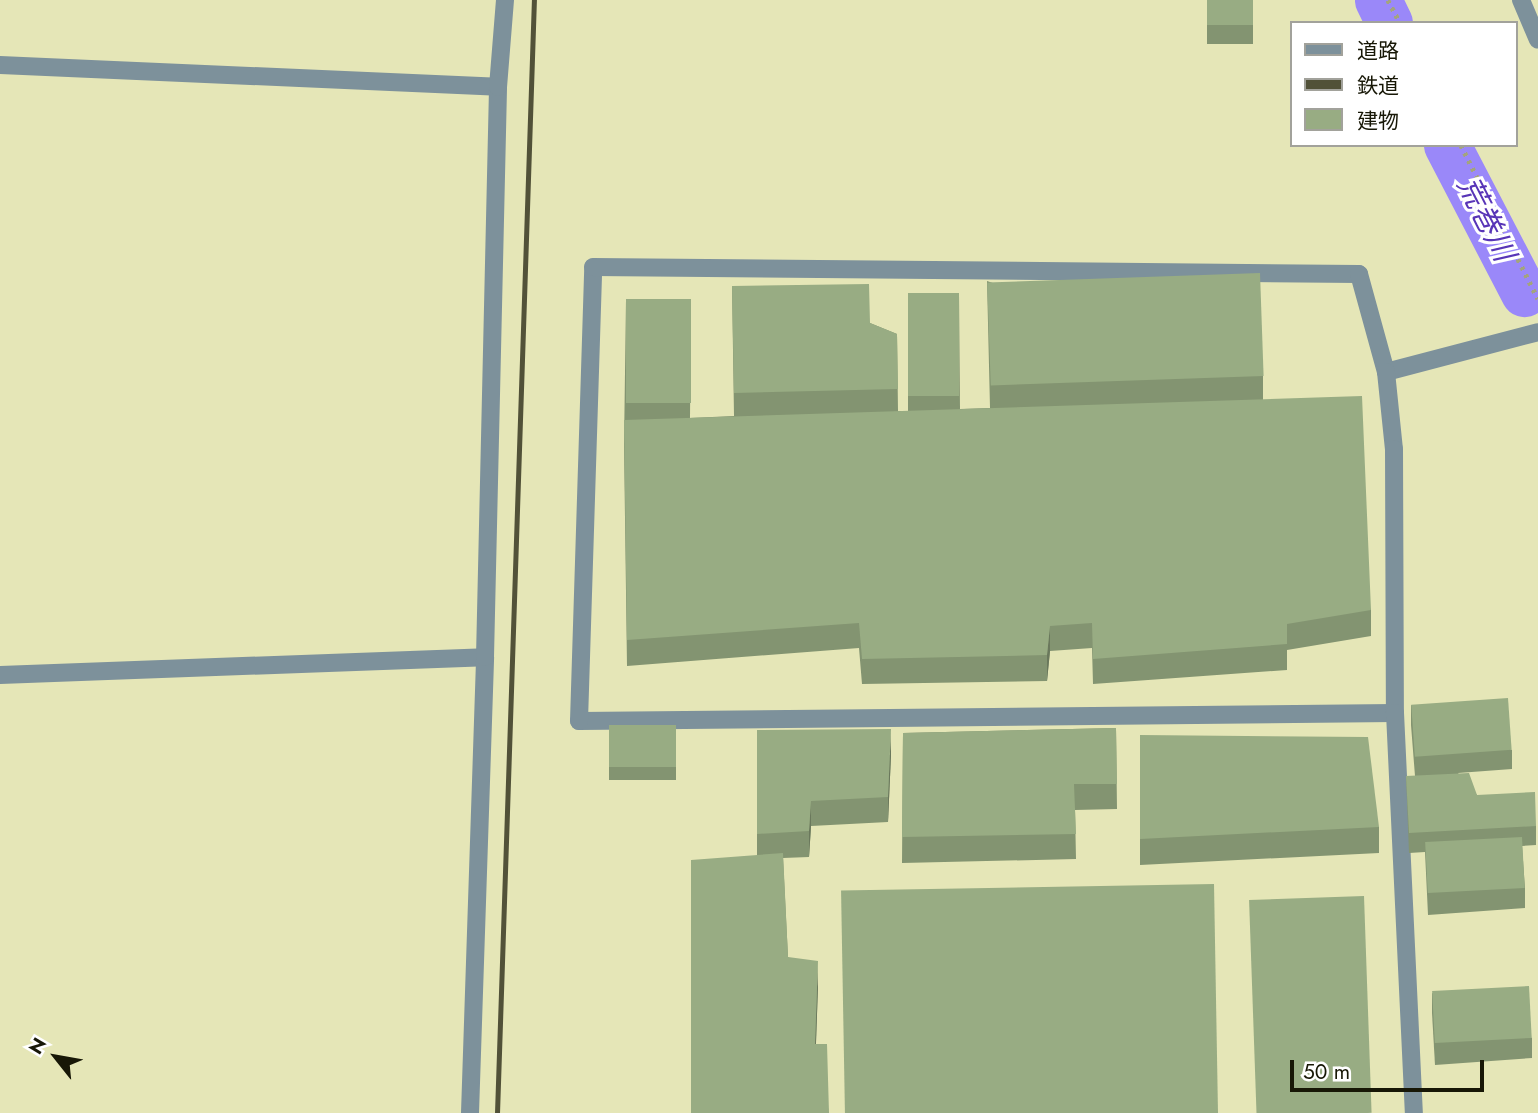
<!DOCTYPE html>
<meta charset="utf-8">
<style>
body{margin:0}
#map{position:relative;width:1538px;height:1113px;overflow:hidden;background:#e5e6b7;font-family:Jost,"Noto Sans JP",sans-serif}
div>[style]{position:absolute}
.river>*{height:47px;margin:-23.5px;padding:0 23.5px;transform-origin:23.5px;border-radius:23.5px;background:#9a88f9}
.path>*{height:4.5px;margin-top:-2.25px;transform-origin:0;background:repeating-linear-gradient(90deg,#a3a47e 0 3.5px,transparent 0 8.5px)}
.minor>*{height:18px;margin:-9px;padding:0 9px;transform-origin:9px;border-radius:9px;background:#7d919b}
.rail>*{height:5px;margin:-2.5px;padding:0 2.5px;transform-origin:2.5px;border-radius:2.5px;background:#515138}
.wall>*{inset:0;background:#839471;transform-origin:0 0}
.shaded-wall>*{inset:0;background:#6a785c}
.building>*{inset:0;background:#98ac83;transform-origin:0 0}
span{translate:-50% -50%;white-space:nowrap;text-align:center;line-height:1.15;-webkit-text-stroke:6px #fff;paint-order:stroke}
.water-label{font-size:30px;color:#5835b7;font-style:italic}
.legend{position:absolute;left:1290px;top:21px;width:228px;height:126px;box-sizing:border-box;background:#fff;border:2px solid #a2a29b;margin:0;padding:9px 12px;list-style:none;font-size:21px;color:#171706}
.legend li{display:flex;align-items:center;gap:14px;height:35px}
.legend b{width:35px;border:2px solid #a2a29b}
.north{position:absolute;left:21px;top:1022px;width:70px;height:70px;-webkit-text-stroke:5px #fff;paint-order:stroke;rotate:301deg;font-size:19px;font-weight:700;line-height:28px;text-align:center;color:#171706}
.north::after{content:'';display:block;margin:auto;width:24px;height:32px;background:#171706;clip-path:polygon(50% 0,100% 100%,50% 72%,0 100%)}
.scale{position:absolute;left:1290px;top:1060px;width:194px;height:32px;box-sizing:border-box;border:4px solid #171706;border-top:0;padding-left:9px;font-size:21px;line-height:24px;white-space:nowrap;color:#171706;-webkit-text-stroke:5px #fff;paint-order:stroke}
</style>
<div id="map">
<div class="river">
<i style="left:1378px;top:0;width:25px;rotate:64deg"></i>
<i style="left:1447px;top:145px;width:167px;rotate:62.5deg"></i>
</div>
<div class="path">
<i style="left:1388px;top:0;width:26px;rotate:62deg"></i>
<i style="left:1461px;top:145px;width:172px;rotate:63.4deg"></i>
</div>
<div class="minor">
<i style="left:1521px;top:0;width:43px;rotate:67deg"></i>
<i style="left:0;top:65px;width:498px;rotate:2.5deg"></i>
<i style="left:1386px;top:372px;width:157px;rotate:-14.7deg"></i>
<i style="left:0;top:675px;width:485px;rotate:-2.1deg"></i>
<i style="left:1395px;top:713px;width:816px;rotate:179.44deg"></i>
<i style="left:579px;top:721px;width:454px;rotate:-88.2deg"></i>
<i style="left:593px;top:267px;width:766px;rotate:0.52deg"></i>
<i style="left:1359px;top:274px;width:102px;rotate:74.6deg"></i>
<i style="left:1386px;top:372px;width:77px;rotate:84.1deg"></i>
<i style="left:1394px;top:449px;width:264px;rotate:89.8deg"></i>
<i style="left:1395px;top:713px;width:400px;rotate:87.3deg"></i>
<i style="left:470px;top:1113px;width:456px;rotate:-88.1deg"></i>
<i style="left:485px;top:657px;width:570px;rotate:-88.69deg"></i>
<i style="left:498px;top:87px;width:87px;rotate:-85.4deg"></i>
</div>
<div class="rail">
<i style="left:497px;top:1113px;width:1114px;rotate:-88.1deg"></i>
</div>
<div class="wall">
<i style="left:1207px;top:0;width:46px;height:44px"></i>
<i style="clip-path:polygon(987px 281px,1263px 376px,1263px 400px,1371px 610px,1371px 636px,1287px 650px,1287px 670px,1093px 684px,1092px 648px,1050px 651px,1047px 681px,862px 684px,859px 648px,627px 666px,624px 445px,626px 299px,691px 299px,690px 418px,734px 416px,732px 286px,870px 323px,897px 334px,898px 411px,908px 411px,908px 293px,959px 293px,960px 409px,990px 408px)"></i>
<i style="clip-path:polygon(1411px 705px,1512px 750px,1512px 769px,1458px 773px,1477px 795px,1536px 826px,1536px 845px,1522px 846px,1525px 888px,1525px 908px,1428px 915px,1425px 852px,1409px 853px,1406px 776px,1415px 776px,1411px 725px)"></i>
<i style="left:609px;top:725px;width:67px;height:55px"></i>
<i style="clip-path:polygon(1116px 728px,1117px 809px,1075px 810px,1076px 859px,902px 863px,903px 733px)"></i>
<i style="clip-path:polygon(757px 730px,891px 755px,888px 822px,811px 826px,809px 857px,783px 858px,788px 957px,818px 986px,816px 1044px,829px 1113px,757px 855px)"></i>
<i style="clip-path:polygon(1140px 735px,1379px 827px,1379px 853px,1140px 865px)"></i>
<i style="clip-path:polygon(1432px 993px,1532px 1038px,1532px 1058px,1435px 1065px,1432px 1013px)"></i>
</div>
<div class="shaded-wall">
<i style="clip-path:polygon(1050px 626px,1050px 651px,1047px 681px,1047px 655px)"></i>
<i style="clip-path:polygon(891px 729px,891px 755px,888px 822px,888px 797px)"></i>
<i style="clip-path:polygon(811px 801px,811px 826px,809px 857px,809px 831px)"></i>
<i style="clip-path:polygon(818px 961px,818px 986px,815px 1069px,815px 1044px)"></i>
</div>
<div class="building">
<i style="left:1207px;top:0;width:46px;height:25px"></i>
<i style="left:1260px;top:273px;width:103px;height:273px;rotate:88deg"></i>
<i style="clip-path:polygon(869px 284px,870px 323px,897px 334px,898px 389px,734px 393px,732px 286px)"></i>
<i style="left:908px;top:293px;width:51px;height:103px"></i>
<i style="left:626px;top:299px;width:65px;height:104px"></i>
<i style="clip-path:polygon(1362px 396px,1371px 610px,1287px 624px,1287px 644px,1093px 659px,1092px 623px,1050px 626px,1047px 655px,862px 659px,859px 623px,627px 640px,624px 420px)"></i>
<i style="left:1508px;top:698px;width:52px;height:97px;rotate:86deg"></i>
<i style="left:609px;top:725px;width:67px;height:42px"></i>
<i style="clip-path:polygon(1116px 728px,1117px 784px,1074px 784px,1076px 834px,902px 837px,903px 733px)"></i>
<i style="clip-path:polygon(891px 729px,888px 797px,811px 801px,809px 831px,757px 834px,757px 730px)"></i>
<i style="clip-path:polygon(1140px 735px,1368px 737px,1379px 827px,1140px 839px)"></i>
<i style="clip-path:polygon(1469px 773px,1477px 795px,1535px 792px,1536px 826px,1409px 833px,1406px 776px)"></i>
<i style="left:1522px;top:837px;width:51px;height:97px;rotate:87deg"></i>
<i style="clip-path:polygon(783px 853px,788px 957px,818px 961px,815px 1044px,827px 1044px,829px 1113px,691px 1113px,691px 860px)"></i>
<i style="left:1214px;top:884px;width:229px;height:373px;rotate:89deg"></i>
<i style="left:1364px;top:896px;width:217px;height:115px;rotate:88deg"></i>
<i style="left:1529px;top:986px;width:52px;height:97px;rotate:87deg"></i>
</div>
<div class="water-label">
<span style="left:1486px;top:219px;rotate:63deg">荒巻川</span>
</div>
<ul class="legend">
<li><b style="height:9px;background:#7d919b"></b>道路</li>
<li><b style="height:9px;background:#515138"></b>鉄道</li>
<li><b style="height:19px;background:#98ac83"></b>建物</li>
</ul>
<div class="north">N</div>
<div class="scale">50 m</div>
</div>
